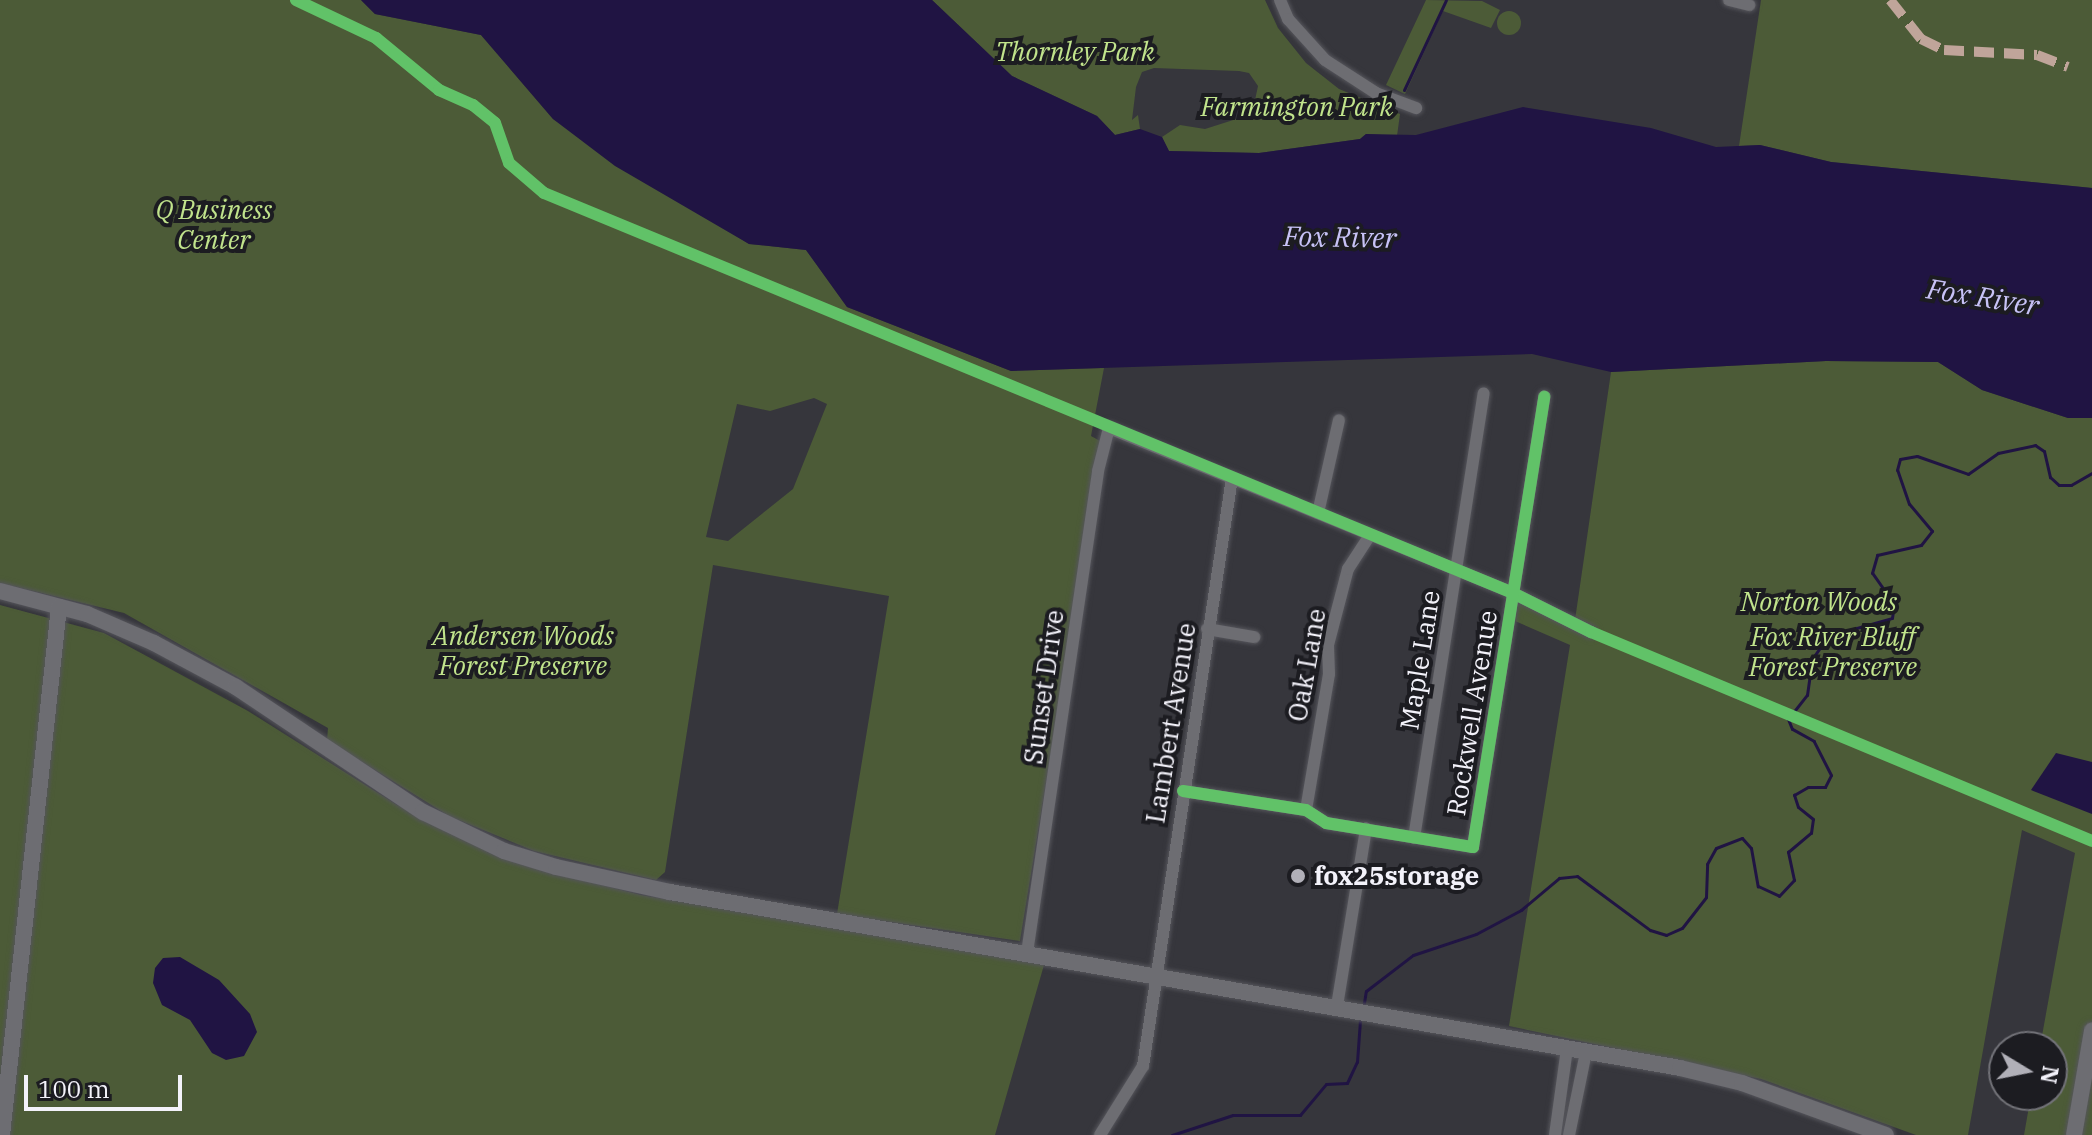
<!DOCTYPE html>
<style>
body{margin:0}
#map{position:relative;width:2092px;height:1135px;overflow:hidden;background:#36363c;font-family:"IBM Plex Serif",serif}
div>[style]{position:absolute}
.green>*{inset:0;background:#4c5b37}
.round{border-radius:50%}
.water>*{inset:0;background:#201443}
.stream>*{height:3px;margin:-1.5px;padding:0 1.5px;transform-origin:1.5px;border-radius:1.5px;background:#201443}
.roads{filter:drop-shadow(0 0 2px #55555b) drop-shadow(0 0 2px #55555b)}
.street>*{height:12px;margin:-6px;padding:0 6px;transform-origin:6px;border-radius:6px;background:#6d6d72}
.secondary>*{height:16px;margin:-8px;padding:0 8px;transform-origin:8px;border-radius:8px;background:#6d6d72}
.quiet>*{height:10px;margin-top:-5px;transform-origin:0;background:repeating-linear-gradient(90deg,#c0a59a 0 20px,transparent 0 30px)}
.cycleway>*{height:12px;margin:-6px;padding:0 6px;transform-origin:6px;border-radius:6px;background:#61c268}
.dots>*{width:22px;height:22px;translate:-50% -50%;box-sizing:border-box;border:4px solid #1c1c21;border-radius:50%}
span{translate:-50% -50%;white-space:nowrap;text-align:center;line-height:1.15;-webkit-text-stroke:8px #1c1c21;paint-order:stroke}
.park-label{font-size:26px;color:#c1e48c;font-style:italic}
.street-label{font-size:26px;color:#f3f2fa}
.poi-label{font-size:26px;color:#f3f2fa;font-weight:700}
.left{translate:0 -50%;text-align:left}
.water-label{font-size:28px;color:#c7c2f6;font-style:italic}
.north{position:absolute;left:1988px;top:1031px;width:80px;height:80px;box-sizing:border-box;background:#1c1c21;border:2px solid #727278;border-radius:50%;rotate:100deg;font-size:22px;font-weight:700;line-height:32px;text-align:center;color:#f3f2fa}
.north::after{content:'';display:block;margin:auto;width:28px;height:36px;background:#b1b0b8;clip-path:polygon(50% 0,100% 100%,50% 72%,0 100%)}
.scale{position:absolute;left:24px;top:1075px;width:158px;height:36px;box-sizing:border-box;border:4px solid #f3f2fa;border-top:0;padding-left:10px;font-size:24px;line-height:28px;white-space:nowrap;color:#f3f2fa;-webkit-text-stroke:6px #1c1c21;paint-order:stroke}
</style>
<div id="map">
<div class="green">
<i style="clip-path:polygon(evenodd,0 0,361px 0,375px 14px,481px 35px,553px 119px,749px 244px,806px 250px,847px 307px,1011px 371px,1104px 368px,1091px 436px,1102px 442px,1020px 941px,837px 914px,889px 596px,713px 565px,665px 872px,656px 880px,534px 851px,449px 816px,327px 740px,328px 728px,124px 613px,0 583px,0 0,814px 398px,827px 404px,793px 489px,728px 541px,706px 537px,737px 404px,770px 411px,814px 398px)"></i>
<i style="clip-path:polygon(932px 0,1265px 0,1278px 28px,1306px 63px,1339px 89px,1400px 114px,1397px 136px,1366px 134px,1360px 139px,1259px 153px,1169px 151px,1162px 137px,1180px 125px,1205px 129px,1252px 114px,1258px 86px,1249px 73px,1239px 71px,1154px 68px,1142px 72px,1136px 87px,1132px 120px,1138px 115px,1140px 129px,1115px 135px,1097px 116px,1012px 76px)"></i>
<i style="clip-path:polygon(1426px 0,1482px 1px,1500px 10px,1491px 28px,1443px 11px,1405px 94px,1386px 85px)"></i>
<i style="clip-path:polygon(1761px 0,2092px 0,2092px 188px,1831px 162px,1760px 145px,1739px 146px)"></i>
<i class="round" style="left:1497px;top:11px;width:24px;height:24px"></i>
<i style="clip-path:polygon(1826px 361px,1938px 362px,1982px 390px,2068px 418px,2092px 418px,2092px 1135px,2024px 1135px,2031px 1095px,2052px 1095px,2052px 1047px,2040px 1047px,2075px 853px,2022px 830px,1968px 1135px,1916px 1135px,1761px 1079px,1509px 1026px,1570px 645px,1515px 621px,1519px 593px,1575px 620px,1611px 372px)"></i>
<i style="clip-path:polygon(0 605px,104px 633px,248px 711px,397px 805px,531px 867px,641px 895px,1044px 965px,995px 1135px,0 1135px)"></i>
</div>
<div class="water">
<i style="clip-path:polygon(361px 0,932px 0,1012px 76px,1097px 116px,1115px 135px,1140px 129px,1162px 137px,1169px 151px,1259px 153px,1360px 139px,1366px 134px,1416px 135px,1523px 107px,1651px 128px,1716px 147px,1760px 145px,1831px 162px,2092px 188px,2092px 418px,2068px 418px,1982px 390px,1938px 362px,1826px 361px,1611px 372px,1532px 354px,1011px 371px,847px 307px,806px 250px,749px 244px,615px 166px,553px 119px,481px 35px,375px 14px)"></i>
<i style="clip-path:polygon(2056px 753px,2092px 762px,2092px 814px,2031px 790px)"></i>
<i style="clip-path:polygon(180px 957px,219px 980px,250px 1014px,257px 1032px,244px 1056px,226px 1060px,212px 1053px,190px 1020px,162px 1005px,153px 983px,155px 968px,163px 958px)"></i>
</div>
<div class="stream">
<i style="left:1404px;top:90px;width:99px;rotate:-65deg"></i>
<i style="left:1363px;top:1009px;width:18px;rotate:-81deg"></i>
<i style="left:1366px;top:991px;width:59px;rotate:-37.5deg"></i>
<i style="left:1413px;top:955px;width:66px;rotate:-18.4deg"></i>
<i style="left:1476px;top:934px;width:51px;rotate:-28.1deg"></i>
<i style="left:1521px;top:910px;width:50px;rotate:-40.1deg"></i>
<i style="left:1559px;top:878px;width:18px;rotate:-6deg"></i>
<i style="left:1577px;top:876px;width:91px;rotate:36.5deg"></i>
<i style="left:1650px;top:930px;width:17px;rotate:17deg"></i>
<i style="left:1666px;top:935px;width:17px;rotate:-24deg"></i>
<i style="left:1682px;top:928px;width:39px;rotate:-52deg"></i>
<i style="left:1706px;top:897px;width:33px;rotate:-88deg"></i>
<i style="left:1707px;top:864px;width:18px;rotate:-61deg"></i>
<i style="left:1716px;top:848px;width:28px;rotate:-21deg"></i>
<i style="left:1742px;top:838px;width:13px;rotate:48deg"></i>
<i style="left:1751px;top:848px;width:39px;rotate:80deg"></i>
<i style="left:1758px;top:886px;width:23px;rotate:25deg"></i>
<i style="left:1779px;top:896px;width:22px;rotate:-47deg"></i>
<i style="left:1794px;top:880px;width:29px;rotate:-102deg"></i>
<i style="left:1788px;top:852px;width:30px;rotate:-40deg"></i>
<i style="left:1811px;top:833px;width:14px;rotate:-82deg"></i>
<i style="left:1813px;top:819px;width:19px;rotate:-141deg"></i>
<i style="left:1798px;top:807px;width:13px;rotate:-108deg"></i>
<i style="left:1794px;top:795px;width:16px;rotate:-30deg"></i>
<i style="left:1808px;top:787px;width:17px"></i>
<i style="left:1825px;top:787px;width:13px;rotate:-63deg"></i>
<i style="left:1831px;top:775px;width:38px;rotate:-117deg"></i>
<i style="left:1814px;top:741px;width:25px;rotate:-151deg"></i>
<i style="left:1792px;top:729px;width:11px;rotate:-112deg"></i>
<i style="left:1788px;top:719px;width:31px;rotate:-52deg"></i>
<i style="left:1807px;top:695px;width:36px;rotate:-82deg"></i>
<i style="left:1812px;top:659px;width:28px;rotate:-55deg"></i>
<i style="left:1828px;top:636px;width:66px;rotate:-15.7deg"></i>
<i style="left:1892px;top:618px;width:14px;rotate:-82deg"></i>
<i style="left:1894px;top:604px;width:38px;rotate:-125deg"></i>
<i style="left:1872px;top:573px;width:19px;rotate:-74deg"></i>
<i style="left:1877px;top:555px;width:45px;rotate:-12.8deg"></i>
<i style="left:1921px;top:545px;width:18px;rotate:-52deg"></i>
<i style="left:1932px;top:531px;width:35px;rotate:-130deg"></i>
<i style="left:1909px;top:504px;width:36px;rotate:-109deg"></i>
<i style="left:1897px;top:470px;width:11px;rotate:-75deg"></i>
<i style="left:1900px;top:459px;width:17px;rotate:-10deg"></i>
<i style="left:1917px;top:456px;width:54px;rotate:19.4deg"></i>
<i style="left:1968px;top:474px;width:37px;rotate:-35deg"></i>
<i style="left:1998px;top:453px;width:38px;rotate:-12deg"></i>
<i style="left:2035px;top:445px;width:11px;rotate:34deg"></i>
<i style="left:2044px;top:451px;width:27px;rotate:77deg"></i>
<i style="left:2050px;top:477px;width:12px;rotate:42deg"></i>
<i style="left:2059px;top:485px;width:12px"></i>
<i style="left:2071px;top:485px;width:24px;rotate:-30deg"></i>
<i style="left:1172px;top:1135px;width:64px;rotate:-18.2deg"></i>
<i style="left:1233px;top:1115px;width:67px"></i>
<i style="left:1300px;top:1115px;width:40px;rotate:-50deg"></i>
<i style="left:1326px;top:1084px;width:21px;rotate:-3deg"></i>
<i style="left:1347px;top:1083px;width:23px;rotate:-65deg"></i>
<i style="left:1357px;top:1062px;width:42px;rotate:-85.9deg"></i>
</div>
<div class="roads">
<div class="street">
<i style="left:1280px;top:0;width:21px;rotate:67deg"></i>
<i style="left:1288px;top:19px;width:55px;rotate:47.9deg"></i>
<i style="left:1325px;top:60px;width:61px;rotate:32.9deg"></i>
<i style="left:1376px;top:93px;width:43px;rotate:20.6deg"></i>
<i style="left:1729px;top:0;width:21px;rotate:14deg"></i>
<i style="left:1318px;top:513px;width:95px;rotate:-77.3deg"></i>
<i style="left:1207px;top:629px;width:48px;rotate:9.7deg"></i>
<i style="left:1183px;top:791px;width:124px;rotate:8.8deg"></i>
<i style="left:1306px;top:810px;width:24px;rotate:33deg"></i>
<i style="left:1326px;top:823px;width:149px;rotate:9.3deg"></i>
<i style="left:1473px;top:847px;width:456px;rotate:-81deg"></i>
<i style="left:1306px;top:810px;width:138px;rotate:-80.4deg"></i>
<i style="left:1329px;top:674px;width:29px;rotate:-92deg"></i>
<i style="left:1328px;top:645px;width:79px;rotate:-75.3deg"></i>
<i style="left:1348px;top:569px;width:40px;rotate:-57.1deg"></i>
<i style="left:1414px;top:838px;width:450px;rotate:-81.1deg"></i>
<i style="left:1027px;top:953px;width:487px;rotate:-81.6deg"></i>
<i style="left:1098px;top:471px;width:44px;rotate:-75.7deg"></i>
<i style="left:1109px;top:428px;width:436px;rotate:22.2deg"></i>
<i style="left:1513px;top:593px;width:87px;rotate:26.6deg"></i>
<i style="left:1337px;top:1006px;width:180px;rotate:-80.7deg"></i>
<i style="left:1100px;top:1135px;width:81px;rotate:-58.1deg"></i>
<i style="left:1143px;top:1066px;width:595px;rotate:-81.39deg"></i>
<i style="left:1555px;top:1135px;width:87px;rotate:-82.1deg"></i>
<i style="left:1569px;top:1135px;width:85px;rotate:-78.4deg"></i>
</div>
<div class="secondary">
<i style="left:0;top:591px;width:90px;rotate:14.8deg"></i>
<i style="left:87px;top:614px;width:73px;rotate:23.4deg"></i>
<i style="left:154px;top:643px;width:93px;rotate:28.2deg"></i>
<i style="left:236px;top:687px;width:225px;rotate:33.8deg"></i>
<i style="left:423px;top:812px;width:90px;rotate:25.7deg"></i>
<i style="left:504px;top:851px;width:54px;rotate:17.1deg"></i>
<i style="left:556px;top:867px;width:117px;rotate:12.4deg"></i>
<i style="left:670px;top:892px;width:1025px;rotate:9.88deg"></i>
<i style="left:1680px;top:1068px;width:64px;rotate:13.6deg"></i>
<i style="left:1742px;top:1083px;width:153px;rotate:19.9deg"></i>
<i style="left:2px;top:1135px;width:531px;rotate:-83.84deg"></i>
<i style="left:2074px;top:1135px;width:106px;rotate:-80.2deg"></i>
</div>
</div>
<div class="quiet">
<i style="left:1890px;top:0;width:50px;rotate:51.5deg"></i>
<i style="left:1921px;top:39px;width:25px;rotate:26deg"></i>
<i style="left:1944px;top:50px;width:93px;rotate:3.1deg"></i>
<i style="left:2037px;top:55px;width:33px;rotate:21deg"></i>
</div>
<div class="cycleway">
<i style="left:296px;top:0;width:89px;rotate:25.4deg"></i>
<i style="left:376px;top:38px;width:82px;rotate:39.5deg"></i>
<i style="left:439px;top:90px;width:37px;rotate:24deg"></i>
<i style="left:473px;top:105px;width:28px;rotate:39deg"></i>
<i style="left:495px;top:123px;width:42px;rotate:70.7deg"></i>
<i style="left:509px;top:163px;width:46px;rotate:40.6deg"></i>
<i style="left:544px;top:193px;width:1048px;rotate:22.43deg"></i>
<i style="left:1513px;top:593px;width:87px;rotate:26.6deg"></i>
<i style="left:1591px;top:632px;width:543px;rotate:22.64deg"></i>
<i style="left:1183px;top:791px;width:124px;rotate:8.8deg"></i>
<i style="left:1306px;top:810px;width:24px;rotate:33deg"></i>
<i style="left:1326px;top:823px;width:149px;rotate:9.3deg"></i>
<i style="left:1473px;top:847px;width:456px;rotate:-81deg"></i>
</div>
<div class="dots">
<i style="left:1298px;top:876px;background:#b1b0b8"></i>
</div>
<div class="park-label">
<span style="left:1075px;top:52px">Thornley Park</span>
<span style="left:1297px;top:107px">Farmington Park</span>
<span style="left:214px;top:225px">Q Business<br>Center</span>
<span style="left:1819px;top:602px">Norton Woods</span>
<span style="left:523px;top:651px">Andersen Woods<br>Forest Preserve</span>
<span style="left:1833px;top:652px">Fox River Bluff<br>Forest Preserve</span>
</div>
<div class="street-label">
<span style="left:1420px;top:660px;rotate:-81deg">Maple Lane</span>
<span style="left:1307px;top:665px;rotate:-80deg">Oak Lane</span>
<span style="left:1044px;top:687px;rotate:-82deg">Sunset Drive</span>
<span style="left:1472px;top:713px;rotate:-81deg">Rockwell Avenue</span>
<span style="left:1171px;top:723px;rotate:-81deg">Lambert Avenue</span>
</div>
<div class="poi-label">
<span class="left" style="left:1314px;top:876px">fox25storage</span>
</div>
<div class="water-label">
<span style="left:1340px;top:237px;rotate:1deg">Fox River</span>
<span style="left:1983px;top:297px;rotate:9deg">Fox River</span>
</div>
<div class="north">N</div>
<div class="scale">100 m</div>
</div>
